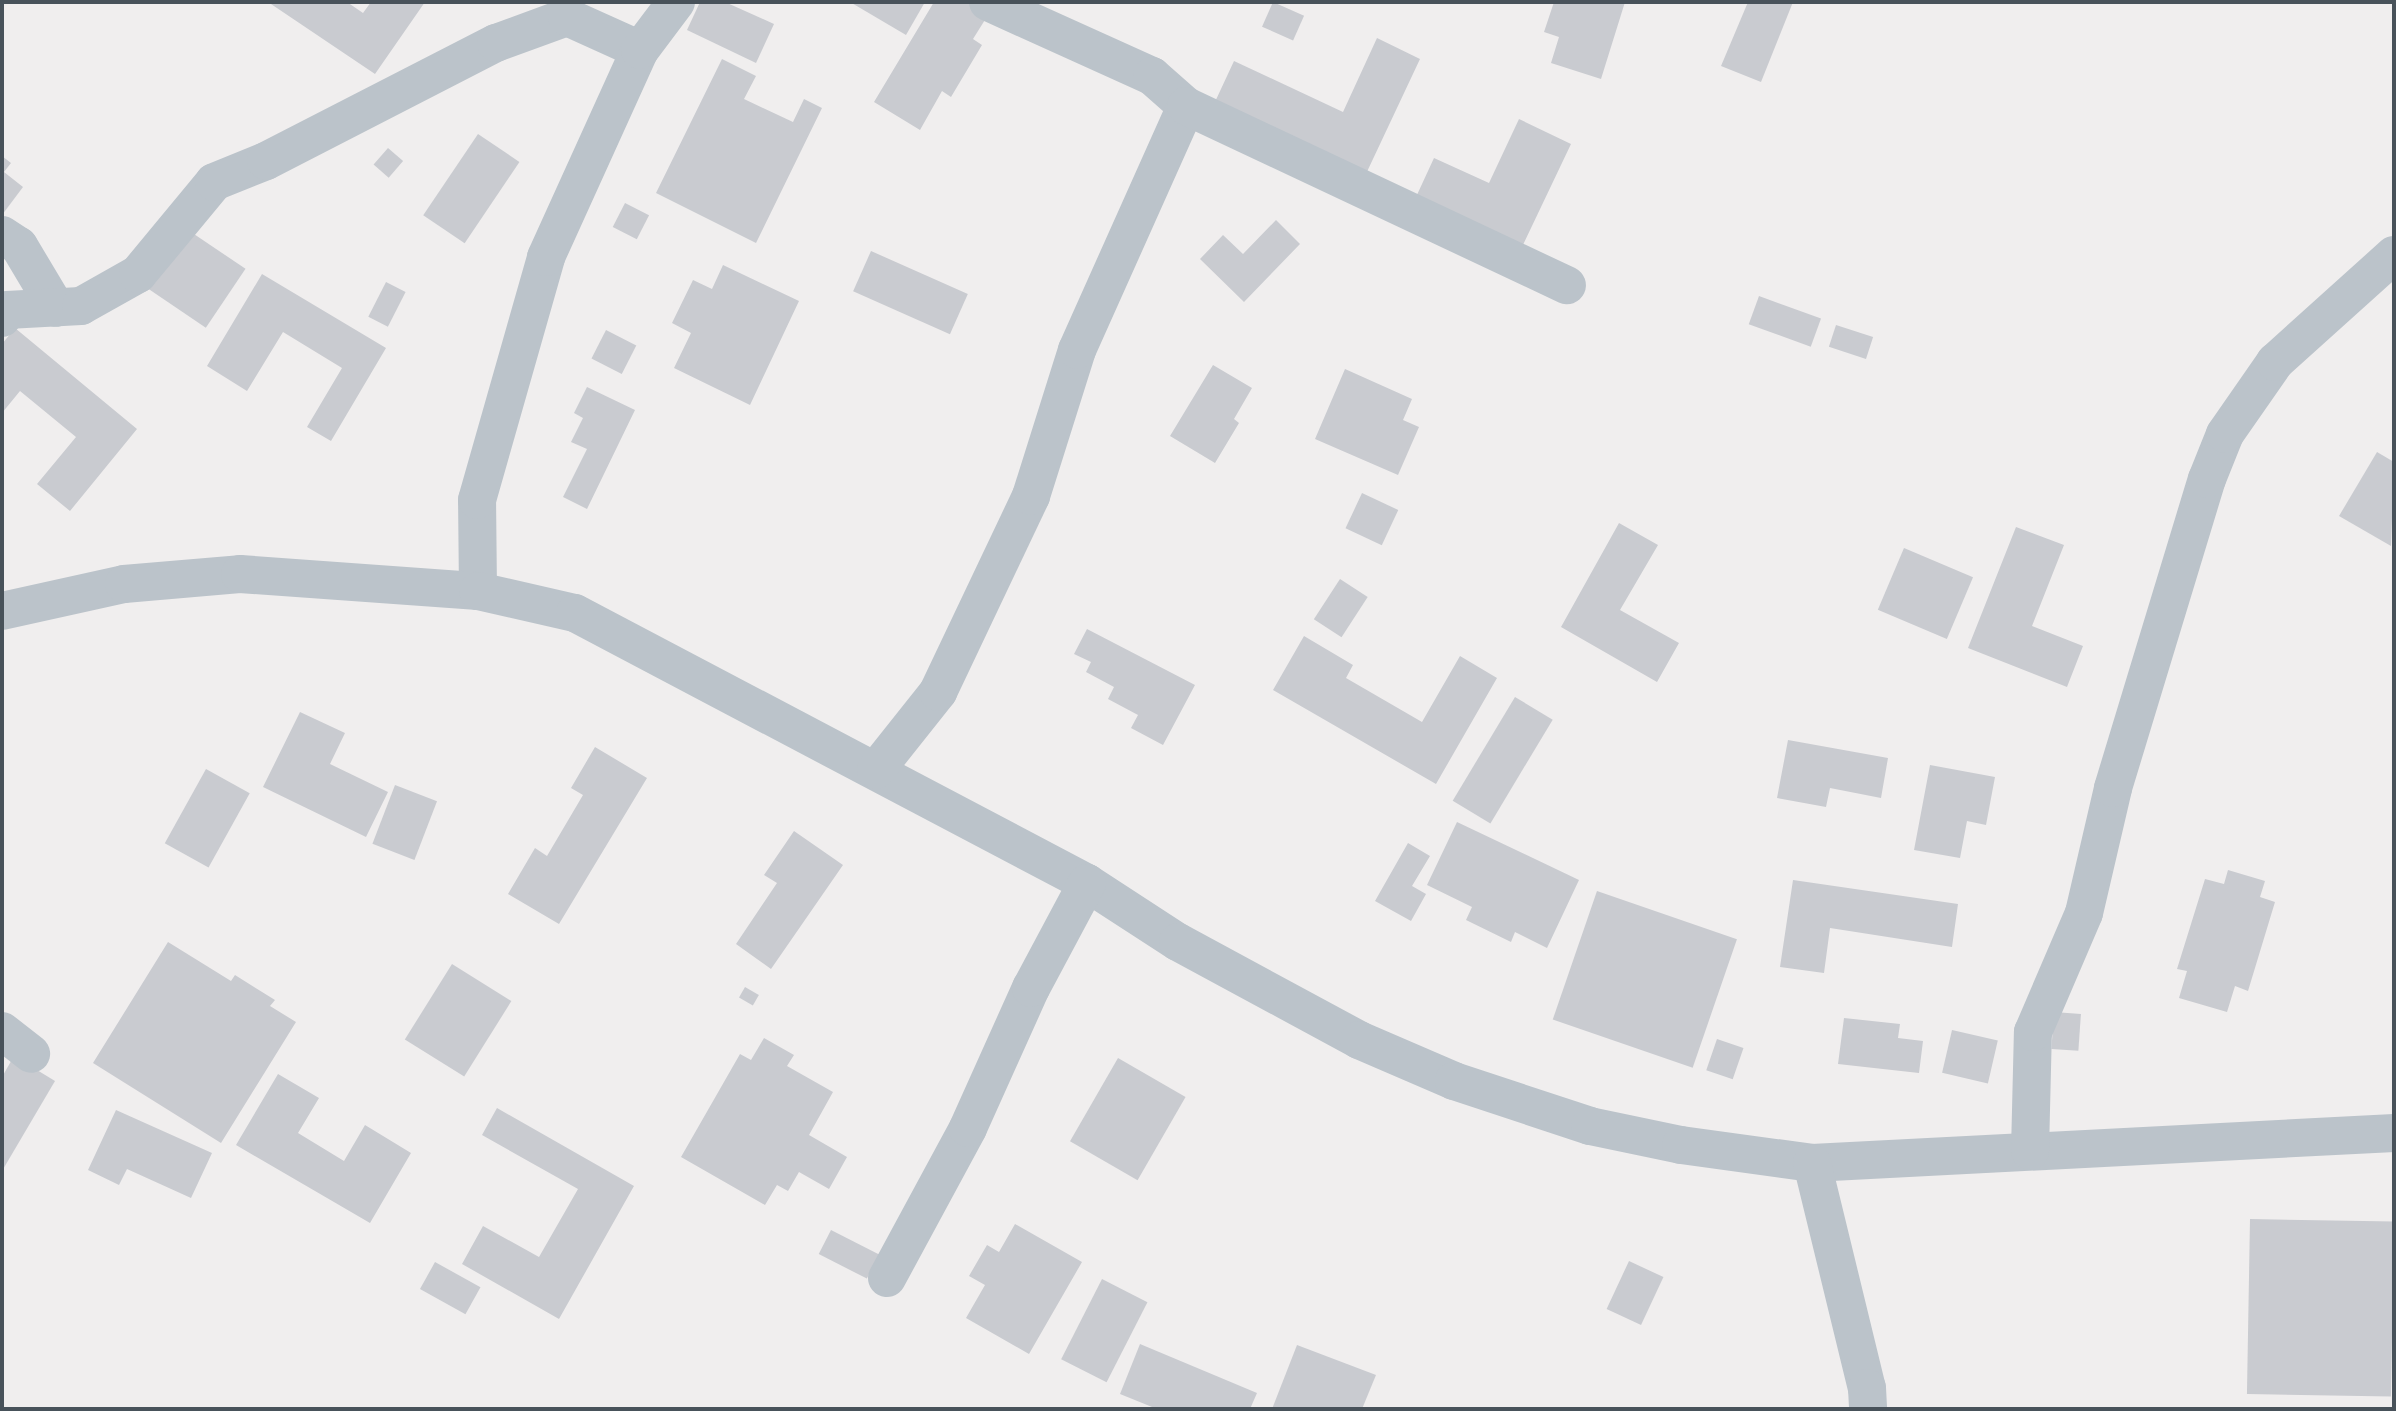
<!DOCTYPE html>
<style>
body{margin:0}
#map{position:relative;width:2396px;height:1411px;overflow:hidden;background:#f0eeee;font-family:Raleway,sans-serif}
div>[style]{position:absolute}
.building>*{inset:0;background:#c9cbd0;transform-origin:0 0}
.minor>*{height:38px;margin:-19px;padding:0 19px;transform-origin:19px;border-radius:19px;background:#bbc3ca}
span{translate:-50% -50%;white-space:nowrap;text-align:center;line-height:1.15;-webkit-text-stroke:5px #fff;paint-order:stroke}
.frame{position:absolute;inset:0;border:4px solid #48525a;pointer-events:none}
</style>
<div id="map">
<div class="building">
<i style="clip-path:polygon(268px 2px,347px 2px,363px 13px,371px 2px,425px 2px,375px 74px)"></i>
<i style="clip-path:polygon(700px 2px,725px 2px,774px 24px,756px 63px,687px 30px)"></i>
<i style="clip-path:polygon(850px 2px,925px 2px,906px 35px)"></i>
<i style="clip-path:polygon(934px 2px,967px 2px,988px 15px,973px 39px,982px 45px,951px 97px,942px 91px,920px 130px,874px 102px)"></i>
<i style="left:1273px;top:2px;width:34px;height:27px;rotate:24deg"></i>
<i style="clip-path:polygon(1554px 2px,1625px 2px,1601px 79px,1551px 63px,1559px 37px,1544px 32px)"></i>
<i style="clip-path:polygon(1748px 2px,1793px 2px,1761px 82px,1721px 66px)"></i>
<i style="clip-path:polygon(1377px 38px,1420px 59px,1365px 176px,1214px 104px,1234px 61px,1343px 112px)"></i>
<i style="clip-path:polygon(722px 59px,756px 76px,744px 99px,793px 122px,804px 99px,822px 108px,756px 243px,656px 193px)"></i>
<i style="clip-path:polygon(1519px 119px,1571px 144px,1522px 247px,1416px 197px,1434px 158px,1489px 183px)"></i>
<i style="left:478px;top:134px;width:50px;height:98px;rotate:34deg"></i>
<i style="left:388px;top:148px;width:20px;height:22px;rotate:41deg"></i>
<i style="clip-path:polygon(2px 156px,11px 163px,4px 172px,23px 187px,2px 215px)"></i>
<i style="left:625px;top:203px;width:27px;height:27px;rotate:27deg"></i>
<i style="clip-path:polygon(1276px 220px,1300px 244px,1244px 302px,1200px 259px,1223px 235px,1243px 254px)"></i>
<i style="left:185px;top:228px;width:73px;height:71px;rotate:34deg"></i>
<i style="left:871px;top:251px;width:106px;height:44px;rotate:24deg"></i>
<i style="clip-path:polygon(723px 265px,799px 301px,750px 405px,674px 368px,691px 333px,672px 323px,693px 280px,712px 289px)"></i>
<i style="clip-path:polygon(262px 274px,386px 348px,331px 441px,307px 427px,342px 368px,283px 332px,247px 391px,207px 366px)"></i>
<i style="left:386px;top:282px;width:22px;height:39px;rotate:27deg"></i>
<i style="left:1759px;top:296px;width:66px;height:30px;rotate:20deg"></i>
<i style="left:1836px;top:325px;width:39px;height:23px;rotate:18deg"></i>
<i style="clip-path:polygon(15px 328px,137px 429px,70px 511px,37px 484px,76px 437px,20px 391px,2px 413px,2px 344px)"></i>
<i style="left:606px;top:330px;width:34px;height:32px;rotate:27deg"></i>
<i style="clip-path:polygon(1213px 365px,1252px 388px,1234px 419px,1239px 423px,1215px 463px,1170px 436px)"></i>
<i style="clip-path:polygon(1345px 369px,1412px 399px,1403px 420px,1419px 427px,1398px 475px,1315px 439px)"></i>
<i style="clip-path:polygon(587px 387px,635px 410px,587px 509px,563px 497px,587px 449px,571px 442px,583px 418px,574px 413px)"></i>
<i style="clip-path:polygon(2377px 452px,2394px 462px,2391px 546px,2339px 516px)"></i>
<i style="left:1362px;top:493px;width:40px;height:39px;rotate:25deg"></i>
<i style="clip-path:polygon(1619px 523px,1658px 545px,1620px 610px,1679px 643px,1657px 682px,1561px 627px)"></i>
<i style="clip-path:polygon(2016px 527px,2064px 545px,2032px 626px,2083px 646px,2067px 687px,1968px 648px)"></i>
<i style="left:1904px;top:548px;width:75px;height:67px;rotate:23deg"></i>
<i style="left:1340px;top:579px;width:33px;height:48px;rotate:33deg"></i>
<i style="clip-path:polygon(1087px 629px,1195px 685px,1163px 745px,1131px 728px,1138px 715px,1108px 699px,1114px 687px,1086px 672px,1091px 662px,1074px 654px)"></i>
<i style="clip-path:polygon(1304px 636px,1353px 665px,1346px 678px,1422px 722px,1460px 656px,1497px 678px,1436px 784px,1273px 690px)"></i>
<i style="left:1515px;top:697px;width:44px;height:121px;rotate:31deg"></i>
<i style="clip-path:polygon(300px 712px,345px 733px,330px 764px,388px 792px,366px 837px,263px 787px)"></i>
<i style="clip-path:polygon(1788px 740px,1888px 758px,1881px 798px,1830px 788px,1826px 807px,1777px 798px)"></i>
<i style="clip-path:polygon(595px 747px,647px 778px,559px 924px,508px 894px,535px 848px,547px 856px,583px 795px,571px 788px)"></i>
<i style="clip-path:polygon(1930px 765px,1995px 777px,1986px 825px,1967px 821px,1960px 858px,1914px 850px)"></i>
<i style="left:206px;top:769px;width:50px;height:85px;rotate:29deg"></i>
<i style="left:395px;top:785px;width:45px;height:63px;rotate:21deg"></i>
<i style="clip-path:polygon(1457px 822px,1579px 880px,1547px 948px,1515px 932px,1511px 942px,1466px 920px,1472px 907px,1427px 885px)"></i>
<i style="clip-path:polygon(794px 831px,843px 865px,771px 969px,736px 944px,777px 883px,764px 875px)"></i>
<i style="clip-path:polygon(1408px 843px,1430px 856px,1412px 886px,1426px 894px,1411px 921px,1375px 901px)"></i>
<i style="clip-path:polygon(2228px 870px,2265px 881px,2260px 897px,2275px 902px,2248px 991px,2235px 986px,2227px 1012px,2179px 998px,2187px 971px,2177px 969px,2205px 879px,2224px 884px)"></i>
<i style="clip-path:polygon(1793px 880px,1958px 904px,1952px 947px,1830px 928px,1824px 973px,1780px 967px)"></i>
<i style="left:1597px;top:891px;width:148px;height:136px;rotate:19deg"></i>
<i style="clip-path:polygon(168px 942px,231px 981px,235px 975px,275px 1000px,270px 1006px,296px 1022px,221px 1143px,93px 1063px)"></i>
<i style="left:452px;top:964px;width:70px;height:89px;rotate:32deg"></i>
<i style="left:745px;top:987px;width:16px;height:12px;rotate:30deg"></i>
<i style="left:2054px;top:1012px;width:27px;height:37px;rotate:4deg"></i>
<i style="clip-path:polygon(1844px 1018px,1900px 1024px,1898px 1038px,1923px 1041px,1919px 1073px,1838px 1064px)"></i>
<i style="left:1952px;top:1030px;width:47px;height:44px;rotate:13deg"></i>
<i style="clip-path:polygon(764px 1038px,794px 1055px,787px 1066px,833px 1092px,809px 1135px,847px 1157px,829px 1189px,799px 1172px,788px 1191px,777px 1185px,765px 1205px,681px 1157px,740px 1054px,751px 1060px)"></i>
<i style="left:1717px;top:1039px;width:28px;height:33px;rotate:19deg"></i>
<i style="clip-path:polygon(14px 1056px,55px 1081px,2px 1171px,2px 1077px)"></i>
<i style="left:1118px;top:1058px;width:78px;height:96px;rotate:30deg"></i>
<i style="clip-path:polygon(278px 1074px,319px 1098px,298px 1133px,344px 1161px,365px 1125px,411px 1153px,370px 1223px,236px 1145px)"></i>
<i style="clip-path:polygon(497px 1108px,634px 1186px,559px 1319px,462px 1264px,483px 1226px,539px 1257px,578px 1189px,482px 1135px)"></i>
<i style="clip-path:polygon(116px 1110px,212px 1153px,191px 1198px,127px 1169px,119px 1185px,88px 1170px)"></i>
<i style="left:2250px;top:1219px;width:144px;height:175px;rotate:1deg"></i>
<i style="clip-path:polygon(1015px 1224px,1082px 1262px,1029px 1354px,966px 1318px,985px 1285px,969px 1276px,987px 1245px,999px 1252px)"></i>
<i style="left:831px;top:1230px;width:54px;height:27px;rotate:27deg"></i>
<i style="left:1629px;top:1261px;width:38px;height:53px;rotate:25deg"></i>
<i style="left:435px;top:1262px;width:52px;height:31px;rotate:29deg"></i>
<i style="left:1102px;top:1279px;width:51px;height:90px;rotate:27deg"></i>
<i style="clip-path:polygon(1140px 1344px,1257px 1393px,1250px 1409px,1157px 1409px,1120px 1394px)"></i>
<i style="clip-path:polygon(1297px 1345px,1376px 1375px,1362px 1409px,1272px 1409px)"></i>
</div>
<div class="minor">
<i style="left:988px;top:2px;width:180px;rotate:24.3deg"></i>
<i style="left:1152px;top:76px;width:45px;rotate:41.4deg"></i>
<i style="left:2px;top:235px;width:20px;rotate:33deg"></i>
<i style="left:19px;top:246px;width:72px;rotate:59.2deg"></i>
<i style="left:2px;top:318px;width:9px;rotate:-58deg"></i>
<i style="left:7px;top:310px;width:74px;rotate:-3.1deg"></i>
<i style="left:81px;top:306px;width:65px;rotate:-29.3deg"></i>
<i style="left:138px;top:274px;width:119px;rotate:-50.4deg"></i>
<i style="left:214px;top:182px;width:56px;rotate:-22deg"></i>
<i style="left:266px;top:161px;width:259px;rotate:-27.2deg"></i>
<i style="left:496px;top:43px;width:76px;rotate:-20.1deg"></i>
<i style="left:567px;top:17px;width:80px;rotate:24.3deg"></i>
<i style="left:478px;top:591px;width:91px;rotate:-90.6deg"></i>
<i style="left:477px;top:500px;width:253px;rotate:-74.1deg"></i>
<i style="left:546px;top:257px;width:227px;rotate:-65.6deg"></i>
<i style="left:640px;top:50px;width:60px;rotate:-53.1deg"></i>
<i style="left:2px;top:611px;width:125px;rotate:-12.5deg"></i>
<i style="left:124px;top:584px;width:116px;rotate:-4.9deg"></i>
<i style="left:240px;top:574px;width:239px;rotate:4.1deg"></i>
<i style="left:478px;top:591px;width:99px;rotate:12.8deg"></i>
<i style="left:575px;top:613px;width:579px;rotate:27.8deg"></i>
<i style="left:1087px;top:883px;width:108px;rotate:33deg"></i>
<i style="left:1178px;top:942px;width:206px;rotate:28.4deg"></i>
<i style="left:1359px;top:1040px;width:103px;rotate:23.3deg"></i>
<i style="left:1454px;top:1081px;width:143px;rotate:18.3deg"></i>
<i style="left:1590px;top:1126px;width:93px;rotate:11.8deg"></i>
<i style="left:1681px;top:1145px;width:132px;rotate:7.8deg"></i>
<i style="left:1812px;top:1163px;width:583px;rotate:-2.95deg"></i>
<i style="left:876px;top:770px;width:100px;rotate:-51.5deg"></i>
<i style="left:938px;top:692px;width:217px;rotate:-64.6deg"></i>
<i style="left:1031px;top:496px;width:153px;rotate:-72.5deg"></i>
<i style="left:1077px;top:350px;width:267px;rotate:-65.9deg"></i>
<i style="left:1186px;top:106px;width:421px;rotate:25.2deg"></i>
<i style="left:2px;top:1031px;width:37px;rotate:38deg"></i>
<i style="left:2030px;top:1151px;width:119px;rotate:-88.6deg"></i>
<i style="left:2033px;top:1032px;width:129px;rotate:-66.8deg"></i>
<i style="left:2084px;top:913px;width:128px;rotate:-76.9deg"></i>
<i style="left:2113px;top:788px;width:323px;rotate:-73.1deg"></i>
<i style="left:2207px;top:479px;width:48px;rotate:-68.2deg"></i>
<i style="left:2225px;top:434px;width:88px;rotate:-55.2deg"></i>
<i style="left:2275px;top:362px;width:160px;rotate:-42deg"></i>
<i style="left:1812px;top:1163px;width:232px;rotate:76.3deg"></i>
<i style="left:1867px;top:1388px;width:21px;rotate:87deg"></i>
<i style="left:887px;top:1278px;width:170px;rotate:-61.6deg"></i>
<i style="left:968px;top:1128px;width:154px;rotate:-65.8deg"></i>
<i style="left:1031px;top:988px;width:119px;rotate:-61.9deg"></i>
</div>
<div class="frame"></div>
</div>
